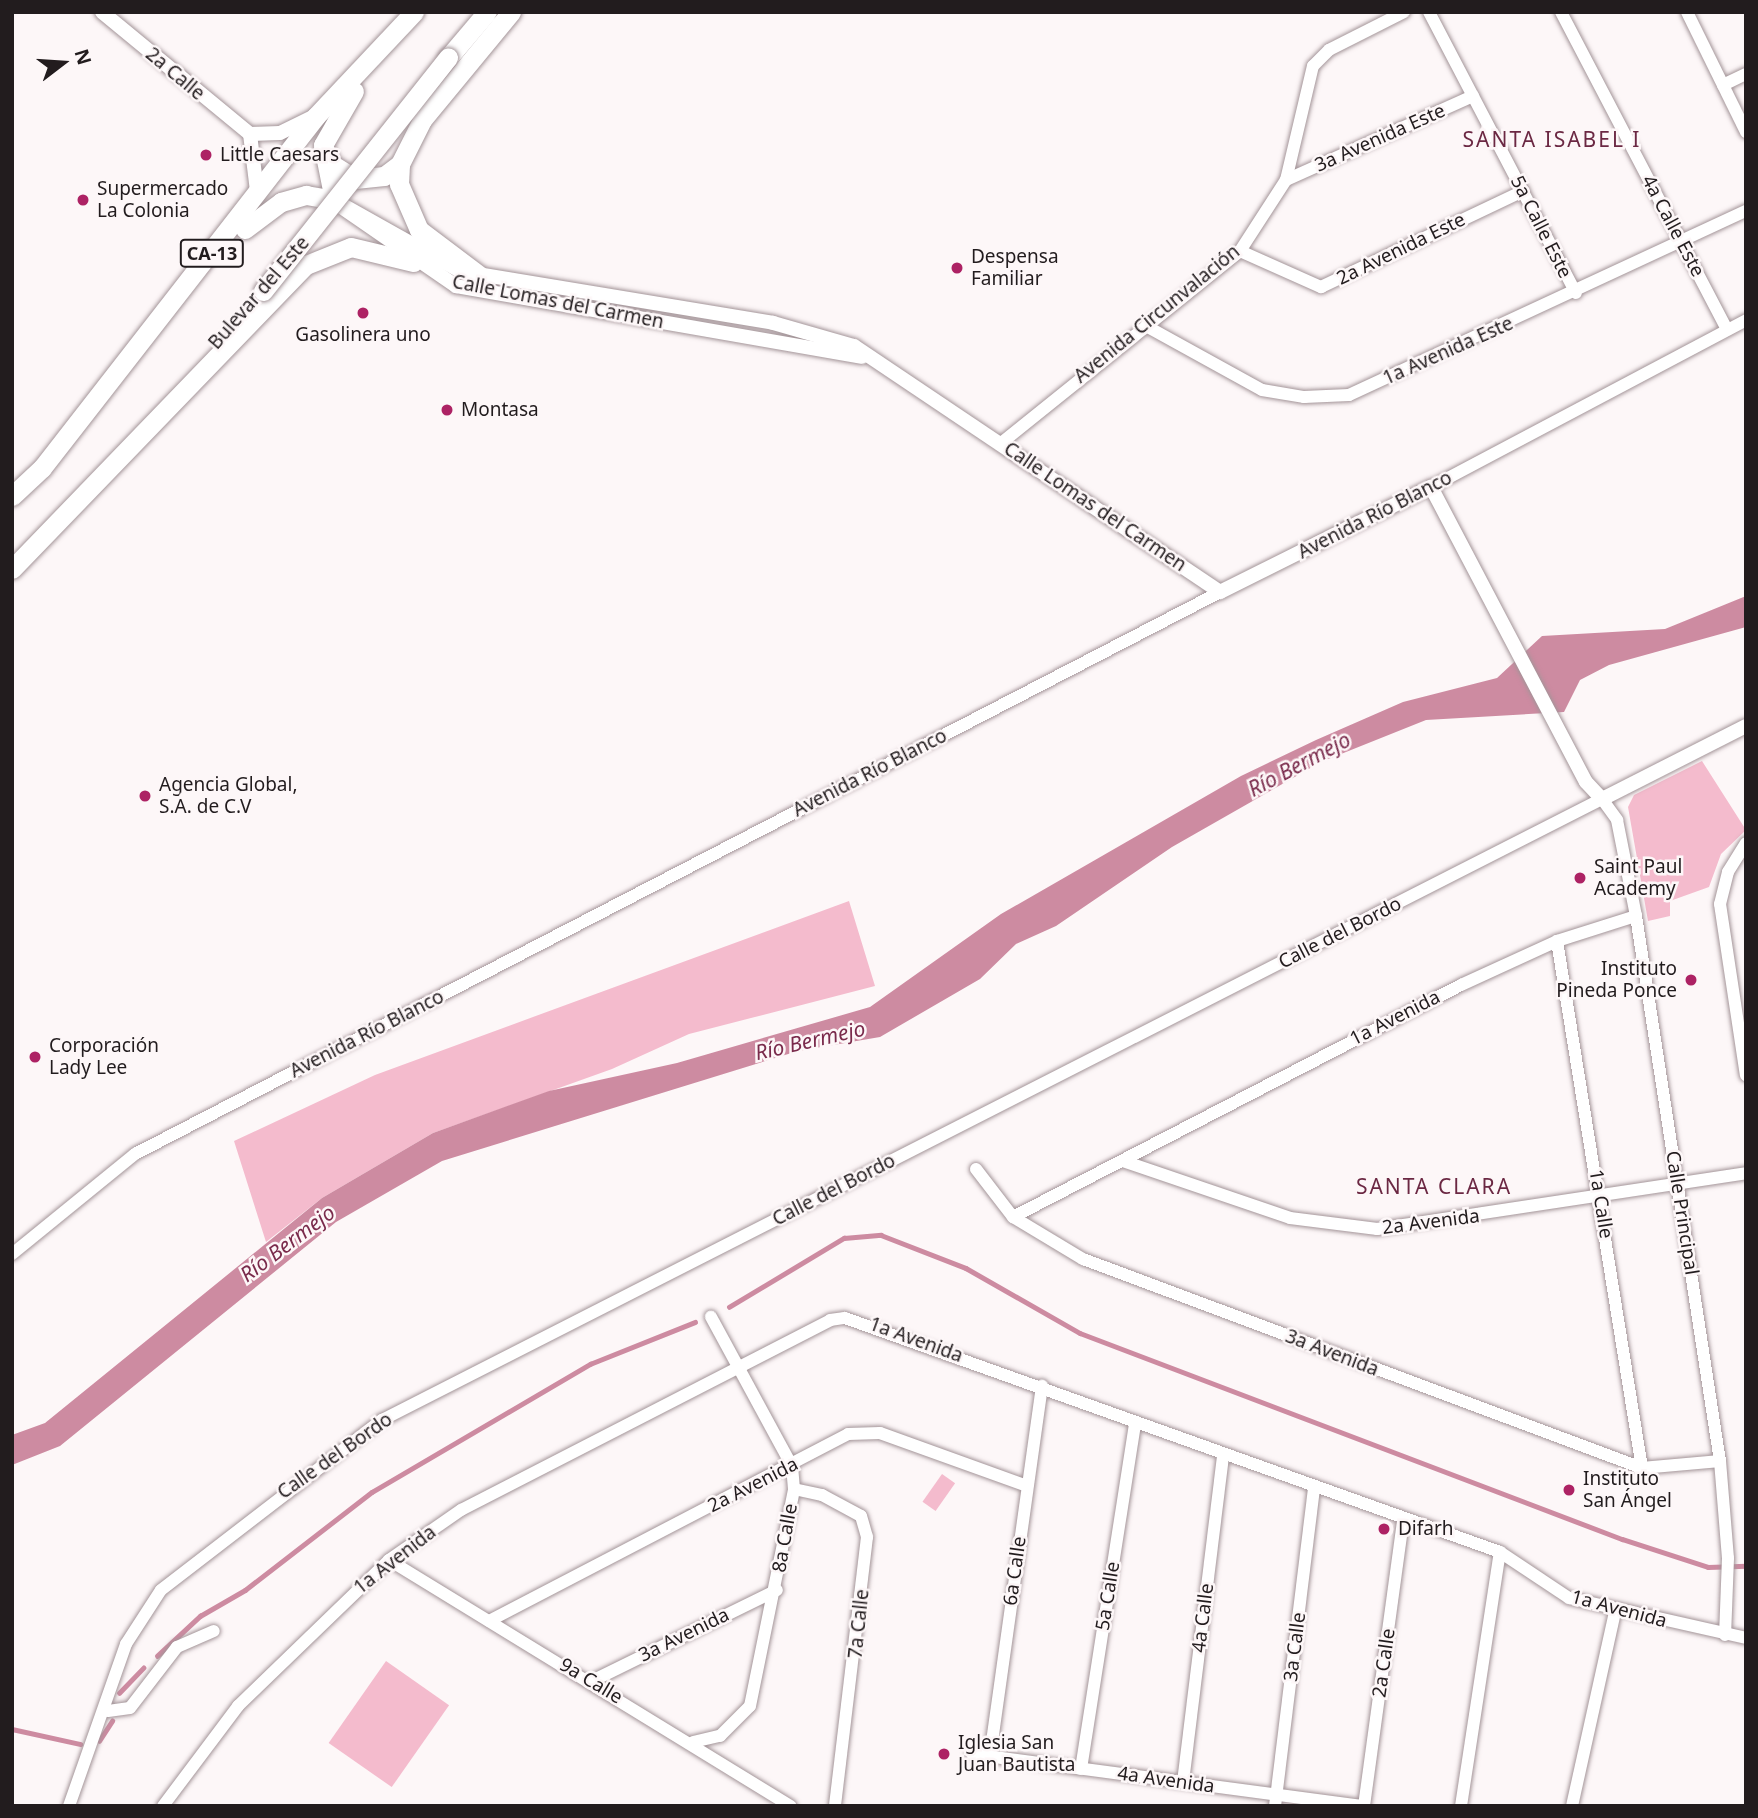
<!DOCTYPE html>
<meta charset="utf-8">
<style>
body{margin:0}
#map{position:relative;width:1758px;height:1818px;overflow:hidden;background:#fdf7f8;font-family:"Noto Sans",sans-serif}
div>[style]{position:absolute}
.green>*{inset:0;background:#f4bbcd;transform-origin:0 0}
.water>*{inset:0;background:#cd8ba1}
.stream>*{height:4.5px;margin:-2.25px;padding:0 2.25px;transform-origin:2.25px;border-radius:2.25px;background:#cd8ba1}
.roads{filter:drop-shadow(0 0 2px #a39498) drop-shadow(0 0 2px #a39498)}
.minor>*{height:12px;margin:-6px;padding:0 6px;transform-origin:6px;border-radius:6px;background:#fff}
.tertiary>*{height:14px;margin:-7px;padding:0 7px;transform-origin:7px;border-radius:7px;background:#fff}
.trunk>*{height:19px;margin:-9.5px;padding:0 9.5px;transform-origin:9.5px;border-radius:9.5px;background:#fff}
.bridges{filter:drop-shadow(0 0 2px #a39498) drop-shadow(0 0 2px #a39498)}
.trunk-bridge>*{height:19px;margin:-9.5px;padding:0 9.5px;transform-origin:9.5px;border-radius:9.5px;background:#fff}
.dots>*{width:19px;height:19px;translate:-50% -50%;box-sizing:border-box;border:4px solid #fdf7f8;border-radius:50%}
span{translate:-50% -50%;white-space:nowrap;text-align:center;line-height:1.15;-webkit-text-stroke:5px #fdf7f8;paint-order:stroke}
.shield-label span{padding:2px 5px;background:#fdf7f8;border:2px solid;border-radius:5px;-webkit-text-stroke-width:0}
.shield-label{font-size:18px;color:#221c1e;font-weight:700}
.street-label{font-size:19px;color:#221c1e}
.poi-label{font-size:19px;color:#221c1e}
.left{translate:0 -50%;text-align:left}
.right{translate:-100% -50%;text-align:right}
.neighbourhood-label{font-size:21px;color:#6b2843;letter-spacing:2px}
.water-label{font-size:21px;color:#7a2b4c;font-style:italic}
.frame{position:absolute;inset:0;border:14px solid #221c1e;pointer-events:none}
.north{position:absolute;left:28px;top:28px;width:70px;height:70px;-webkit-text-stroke:5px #fdf7f8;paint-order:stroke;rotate:73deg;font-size:19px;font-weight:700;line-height:28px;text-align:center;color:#221c1e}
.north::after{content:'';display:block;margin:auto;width:24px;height:32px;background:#221c1e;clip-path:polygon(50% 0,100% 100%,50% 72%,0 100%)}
</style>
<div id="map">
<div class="green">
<i style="clip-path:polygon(1702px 761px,1746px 830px,1721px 854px,1709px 887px,1670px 901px,1670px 916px,1648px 921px,1628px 807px,1634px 795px)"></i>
<i style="clip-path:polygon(849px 901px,875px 986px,689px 1034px,612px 1069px,433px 1133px,322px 1198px,266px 1242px,234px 1141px,375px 1075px)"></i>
<i style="left:942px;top:1474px;width:16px;height:34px;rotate:35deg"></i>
<i style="left:386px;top:1661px;width:77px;height:100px;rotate:35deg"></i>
</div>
<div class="water">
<i style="clip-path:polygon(1746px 596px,1746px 627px,1609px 665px,1580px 680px,1564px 712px,1426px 720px,1321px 762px,1172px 847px,1056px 926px,1016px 944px,980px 979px,880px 1037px,798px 1051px,442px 1161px,336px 1222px,60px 1446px,12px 1465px,12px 1435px,45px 1423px,322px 1198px,433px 1133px,549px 1091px,677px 1063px,870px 1007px,1001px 914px,1241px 776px,1316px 740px,1403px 702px,1497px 678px,1542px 636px,1665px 629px)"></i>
</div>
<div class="stream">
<i style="left:729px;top:1307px;width:134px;rotate:-31deg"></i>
<i style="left:844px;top:1238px;width:37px;rotate:-5deg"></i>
<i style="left:881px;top:1235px;width:91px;rotate:21.2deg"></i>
<i style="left:966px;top:1268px;width:131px;rotate:29.7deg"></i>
<i style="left:1080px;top:1333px;width:580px;rotate:20.81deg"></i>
<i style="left:1622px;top:1539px;width:90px;rotate:18deg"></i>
<i style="left:1708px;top:1567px;width:38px;rotate:-2deg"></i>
<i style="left:157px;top:1656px;width:59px;rotate:-42.9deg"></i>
<i style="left:200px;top:1616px;width:52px;rotate:-30deg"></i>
<i style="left:245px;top:1590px;width:160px;rotate:-37.7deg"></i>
<i style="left:372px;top:1492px;width:253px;rotate:-30.4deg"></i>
<i style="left:590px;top:1364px;width:113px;rotate:-21.8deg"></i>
<i style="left:119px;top:1693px;width:35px;rotate:-46deg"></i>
<i style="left:12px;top:1729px;width:70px;rotate:12.4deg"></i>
<i style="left:99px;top:1741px;width:24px;rotate:-57deg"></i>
</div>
<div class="roads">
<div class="minor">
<i style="left:1429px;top:12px;width:317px;rotate:62.4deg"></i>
<i style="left:1561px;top:12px;width:358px;rotate:62.4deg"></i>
<i style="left:1687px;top:12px;width:134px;rotate:63.8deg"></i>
<i style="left:1723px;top:85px;width:25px;rotate:-26deg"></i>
<i style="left:1286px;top:180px;width:205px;rotate:-24.2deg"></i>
<i style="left:1240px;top:251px;width:89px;rotate:24deg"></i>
<i style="left:1321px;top:287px;width:224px;rotate:-25.4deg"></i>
<i style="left:1146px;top:326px;width:132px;rotate:28.9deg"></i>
<i style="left:1262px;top:390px;width:43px;rotate:9.5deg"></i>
<i style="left:1304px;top:397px;width:45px;rotate:-2.5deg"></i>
<i style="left:1349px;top:395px;width:438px;rotate:-24.9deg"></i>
<i style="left:1000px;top:444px;width:308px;rotate:-38.8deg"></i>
<i style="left:1240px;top:251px;width:85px;rotate:-57.1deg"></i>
<i style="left:1286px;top:180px;width:117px;rotate:-76.7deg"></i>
<i style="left:1313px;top:66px;width:23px;rotate:-45deg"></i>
<i style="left:1329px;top:50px;width:84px;rotate:-26.9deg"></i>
<i style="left:1431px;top:487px;width:357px;rotate:-27.9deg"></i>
<i style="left:1746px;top:843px;width:34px;rotate:122deg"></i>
<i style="left:1728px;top:872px;width:33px;rotate:104deg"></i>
<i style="left:1720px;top:904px;width:173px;rotate:81.4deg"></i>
<i style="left:1557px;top:941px;width:534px;rotate:80.84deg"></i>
<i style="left:1123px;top:1161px;width:176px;rotate:18.8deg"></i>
<i style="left:1290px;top:1218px;width:88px;rotate:7.2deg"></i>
<i style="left:1377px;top:1229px;width:373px;rotate:-8.6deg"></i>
<i style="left:976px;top:1169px;width:61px;rotate:52.4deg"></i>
<i style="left:1013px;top:1217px;width:82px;rotate:31deg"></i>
<i style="left:1083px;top:1259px;width:597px;rotate:20.5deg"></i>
<i style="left:1642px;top:1468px;width:78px;rotate:-5.1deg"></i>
<i style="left:1013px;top:1217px;width:505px;rotate:-27.38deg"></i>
<i style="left:1461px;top:985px;width:106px;rotate:-24.6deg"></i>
<i style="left:1557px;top:941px;width:83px;rotate:-17.6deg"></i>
<i style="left:12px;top:1254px;width:159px;rotate:-39.1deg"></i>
<i style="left:135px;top:1154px;width:1222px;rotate:-27.38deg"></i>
<i style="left:794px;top:1489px;width:29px;rotate:12deg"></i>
<i style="left:822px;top:1495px;width:44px;rotate:28.3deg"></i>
<i style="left:861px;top:1516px;width:22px;rotate:74deg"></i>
<i style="left:867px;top:1537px;width:271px;rotate:96.8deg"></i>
<i style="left:389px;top:1560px;width:471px;rotate:31.5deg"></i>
<i style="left:489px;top:1621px;width:405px;rotate:-27.5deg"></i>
<i style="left:848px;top:1434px;width:32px;rotate:-2deg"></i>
<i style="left:880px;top:1433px;width:156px;rotate:19.8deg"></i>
<i style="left:592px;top:1681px;width:206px;rotate:-26.2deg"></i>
<i style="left:108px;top:1711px;width:22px;rotate:-8deg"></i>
<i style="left:130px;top:1708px;width:77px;rotate:-52.4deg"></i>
<i style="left:177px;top:1647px;width:40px;rotate:-23.4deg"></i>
<i style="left:693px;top:1742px;width:28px;rotate:-13deg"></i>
<i style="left:720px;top:1736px;width:42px;rotate:-45deg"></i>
<i style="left:750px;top:1706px;width:221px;rotate:-78.5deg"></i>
<i style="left:794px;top:1489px;width:23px;rotate:-95deg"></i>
<i style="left:792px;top:1466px;width:170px;rotate:-118.5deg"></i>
<i style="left:972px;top:1754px;width:391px;rotate:7.6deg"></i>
<i style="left:990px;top:1756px;width:374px;rotate:-82deg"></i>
<i style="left:1081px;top:1769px;width:350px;rotate:-81.1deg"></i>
<i style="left:1183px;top:1782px;width:329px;rotate:-83deg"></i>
<i style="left:69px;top:1806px;width:172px;rotate:-70.6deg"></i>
<i style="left:126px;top:1644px;width:64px;rotate:-57.1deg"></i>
<i style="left:161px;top:1590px;width:279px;rotate:-37.6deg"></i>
<i style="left:382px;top:1420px;width:1369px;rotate:-26.98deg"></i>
<i style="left:1602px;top:799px;width:26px;rotate:54deg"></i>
<i style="left:1617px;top:820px;width:98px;rotate:78.8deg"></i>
<i style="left:1636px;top:916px;width:551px;rotate:81.24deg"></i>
<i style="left:1720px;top:1461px;width:97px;rotate:85.3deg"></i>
<i style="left:1728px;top:1558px;width:77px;rotate:92.2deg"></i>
<i style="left:163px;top:1806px;width:125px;rotate:-53.1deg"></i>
<i style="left:238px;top:1706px;width:210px;rotate:-44deg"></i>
<i style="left:389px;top:1560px;width:88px;rotate:-34.8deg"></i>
<i style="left:461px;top:1510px;width:415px;rotate:-27.2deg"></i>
<i style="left:830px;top:1320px;width:15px;rotate:-8deg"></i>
<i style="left:845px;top:1318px;width:696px;rotate:19.66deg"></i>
<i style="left:1500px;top:1552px;width:83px;rotate:33.7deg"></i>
<i style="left:1569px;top:1598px;width:181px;rotate:12.7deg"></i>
<i style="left:1275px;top:1806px;width:319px;rotate:-83deg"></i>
<i style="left:1364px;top:1806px;width:289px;rotate:-82.2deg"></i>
<i style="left:1461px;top:1806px;width:257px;rotate:-81.3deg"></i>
<i style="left:1572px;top:1806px;width:199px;rotate:-77.5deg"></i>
</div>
<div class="tertiary">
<i style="left:102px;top:12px;width:192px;rotate:39.5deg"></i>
<i style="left:250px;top:134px;width:57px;rotate:83deg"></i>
<i style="left:250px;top:134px;width:30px;rotate:-2deg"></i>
<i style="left:280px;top:133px;width:34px;rotate:-26deg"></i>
<i style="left:334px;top:200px;width:145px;rotate:29.4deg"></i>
<i style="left:460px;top:271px;width:317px;rotate:9.4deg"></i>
<i style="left:773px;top:323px;width:84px;rotate:15.9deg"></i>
<i style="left:854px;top:346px;width:441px;rotate:33.9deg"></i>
<i style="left:1220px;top:592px;width:236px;rotate:-26.5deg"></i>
<i style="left:1431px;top:487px;width:333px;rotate:62.3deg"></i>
<i style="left:1586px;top:782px;width:23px;rotate:47deg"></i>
<i style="left:1602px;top:799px;width:161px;rotate:-26.9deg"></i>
<i style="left:337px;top:204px;width:145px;rotate:34.6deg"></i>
<i style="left:456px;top:286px;width:412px;rotate:9.9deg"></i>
</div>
<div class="trunk">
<i style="left:448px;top:58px;width:60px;rotate:-49.7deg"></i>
<i style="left:324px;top:149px;width:18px;rotate:61deg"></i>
<i style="left:333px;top:165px;width:26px;rotate:32deg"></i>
<i style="left:355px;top:179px;width:29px;rotate:-6deg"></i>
<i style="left:384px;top:176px;width:20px;rotate:-37deg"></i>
<i style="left:334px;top:200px;width:56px;rotate:-101.3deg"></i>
<i style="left:323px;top:145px;width:62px;rotate:-60.1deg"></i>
<i style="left:245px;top:229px;width:45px;rotate:-36.9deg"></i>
<i style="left:281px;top:202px;width:26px;rotate:-16deg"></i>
<i style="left:306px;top:195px;width:28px;rotate:10deg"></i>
<i style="left:479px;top:275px;width:75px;rotate:-143.1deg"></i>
<i style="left:419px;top:230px;width:50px;rotate:-113.5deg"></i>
<i style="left:399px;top:184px;width:20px;rotate:-87deg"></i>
<i style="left:400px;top:164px;width:49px;rotate:-63.4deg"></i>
<i style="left:422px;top:120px;width:140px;rotate:-50.5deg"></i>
<i style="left:12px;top:496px;width:41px;rotate:-43deg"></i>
<i style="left:42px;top:468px;width:446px;rotate:-52.1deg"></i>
<i style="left:316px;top:116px;width:143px;rotate:-46.7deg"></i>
<i style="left:12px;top:569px;width:423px;rotate:-46deg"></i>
<i style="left:306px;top:265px;width:48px;rotate:-21.8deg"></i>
<i style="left:351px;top:247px;width:64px;rotate:13.6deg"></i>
</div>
</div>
<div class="bridges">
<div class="trunk-bridge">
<i style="left:263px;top:291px;width:298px;rotate:-51.6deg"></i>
</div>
</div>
<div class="dots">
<i style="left:206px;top:155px;background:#ad2264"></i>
<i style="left:83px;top:200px;background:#ad2264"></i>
<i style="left:957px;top:268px;background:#ad2264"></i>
<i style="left:363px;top:313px;background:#ad2264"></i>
<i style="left:447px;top:410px;background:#ad2264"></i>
<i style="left:145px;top:796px;background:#ad2264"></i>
<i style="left:1580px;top:878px;background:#ad2264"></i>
<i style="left:1691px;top:980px;background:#ad2264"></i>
<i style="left:35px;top:1057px;background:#ad2264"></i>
<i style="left:1569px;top:1490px;background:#ad2264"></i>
<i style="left:1384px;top:1529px;background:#ad2264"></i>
<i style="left:944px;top:1754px;background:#ad2264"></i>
</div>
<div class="shield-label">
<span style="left:212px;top:253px">CA-13</span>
</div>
<div class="street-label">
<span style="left:175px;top:74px;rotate:40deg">2a Calle</span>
<span style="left:1380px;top:138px;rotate:-24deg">3a Avenida Este</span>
<span style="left:1673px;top:226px;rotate:62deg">4a Calle Este</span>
<span style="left:1541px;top:227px;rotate:63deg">5a Calle Este</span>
<span style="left:1401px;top:249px;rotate:-26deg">2a Avenida Este</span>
<span style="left:259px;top:293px;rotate:-49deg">Bulevar del Este</span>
<span style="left:558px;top:302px;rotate:11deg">Calle Lomas del Carmen</span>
<span style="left:1157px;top:314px;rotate:-39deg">Avenida Circunvalación</span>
<span style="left:1448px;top:351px;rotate:-24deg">1a Avenida Este</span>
<span style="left:1095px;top:507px;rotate:34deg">Calle Lomas del Carmen</span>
<span style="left:1375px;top:515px;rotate:-27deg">Avenida Río Blanco</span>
<span style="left:870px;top:773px;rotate:-27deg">Avenida Río Blanco</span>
<span style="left:1340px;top:933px;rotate:-27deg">Calle del Bordo</span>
<span style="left:1395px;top:1018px;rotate:-27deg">1a Avenida</span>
<span style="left:367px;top:1034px;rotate:-27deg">Avenida Río Blanco</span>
<span style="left:834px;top:1190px;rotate:-27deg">Calle del Bordo</span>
<span style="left:1601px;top:1204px;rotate:81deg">1a Calle</span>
<span style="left:1682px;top:1213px;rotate:81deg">Calle Principal</span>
<span style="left:1431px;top:1222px;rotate:-7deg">2a Avenida</span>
<span style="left:916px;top:1340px;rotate:20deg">1a Avenida</span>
<span style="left:1332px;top:1353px;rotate:21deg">3a Avenida</span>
<span style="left:335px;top:1456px;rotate:-35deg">Calle del Bordo</span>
<span style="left:753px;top:1485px;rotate:-27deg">2a Avenida</span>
<span style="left:785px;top:1538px;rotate:-80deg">8a Calle</span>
<span style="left:395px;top:1560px;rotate:-38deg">1a Avenida</span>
<span style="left:1015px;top:1571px;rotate:-82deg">6a Calle</span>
<span style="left:1108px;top:1596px;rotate:-81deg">5a Calle</span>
<span style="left:1619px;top:1609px;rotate:15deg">1a Avenida</span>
<span style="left:1203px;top:1618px;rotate:-83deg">4a Calle</span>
<span style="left:859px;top:1624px;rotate:-84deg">7a Calle</span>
<span style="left:684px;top:1635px;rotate:-26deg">3a Avenida</span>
<span style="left:1295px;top:1647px;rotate:-83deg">3a Calle</span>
<span style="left:1384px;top:1663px;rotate:-82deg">2a Calle</span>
<span style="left:591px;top:1681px;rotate:31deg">9a Calle</span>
<span style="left:1166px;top:1780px;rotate:8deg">4a Avenida</span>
</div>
<div class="poi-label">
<span class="left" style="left:220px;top:155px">Little Caesars</span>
<span class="left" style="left:97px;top:200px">Supermercado<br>La Colonia</span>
<span class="left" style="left:971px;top:268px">Despensa<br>Familiar</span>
<span style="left:363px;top:335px">Gasolinera uno</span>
<span class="left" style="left:461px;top:410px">Montasa</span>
<span class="left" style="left:159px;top:796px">Agencia Global,<br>S.A. de C.V</span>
<span class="left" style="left:1594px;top:878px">Saint Paul<br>Academy</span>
<span class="right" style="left:1677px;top:980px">Instituto<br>Pineda Ponce</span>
<span class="left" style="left:49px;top:1057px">Corporación<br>Lady Lee</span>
<span class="left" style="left:1583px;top:1490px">Instituto<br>San Ángel</span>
<span class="left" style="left:1398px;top:1529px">Difarh</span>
<span class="left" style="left:958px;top:1754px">Iglesia San<br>Juan Bautista</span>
</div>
<div class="neighbourhood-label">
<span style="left:1552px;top:139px">SANTA ISABEL I</span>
<span style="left:1434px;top:1186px">SANTA CLARA</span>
</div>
<div class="water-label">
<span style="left:1299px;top:764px;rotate:-28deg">Río Bermejo</span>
<span style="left:810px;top:1040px;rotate:-13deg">Río Bermejo</span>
<span style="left:287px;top:1243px;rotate:-37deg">Río Bermejo</span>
</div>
<div class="frame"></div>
<div class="north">N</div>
</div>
